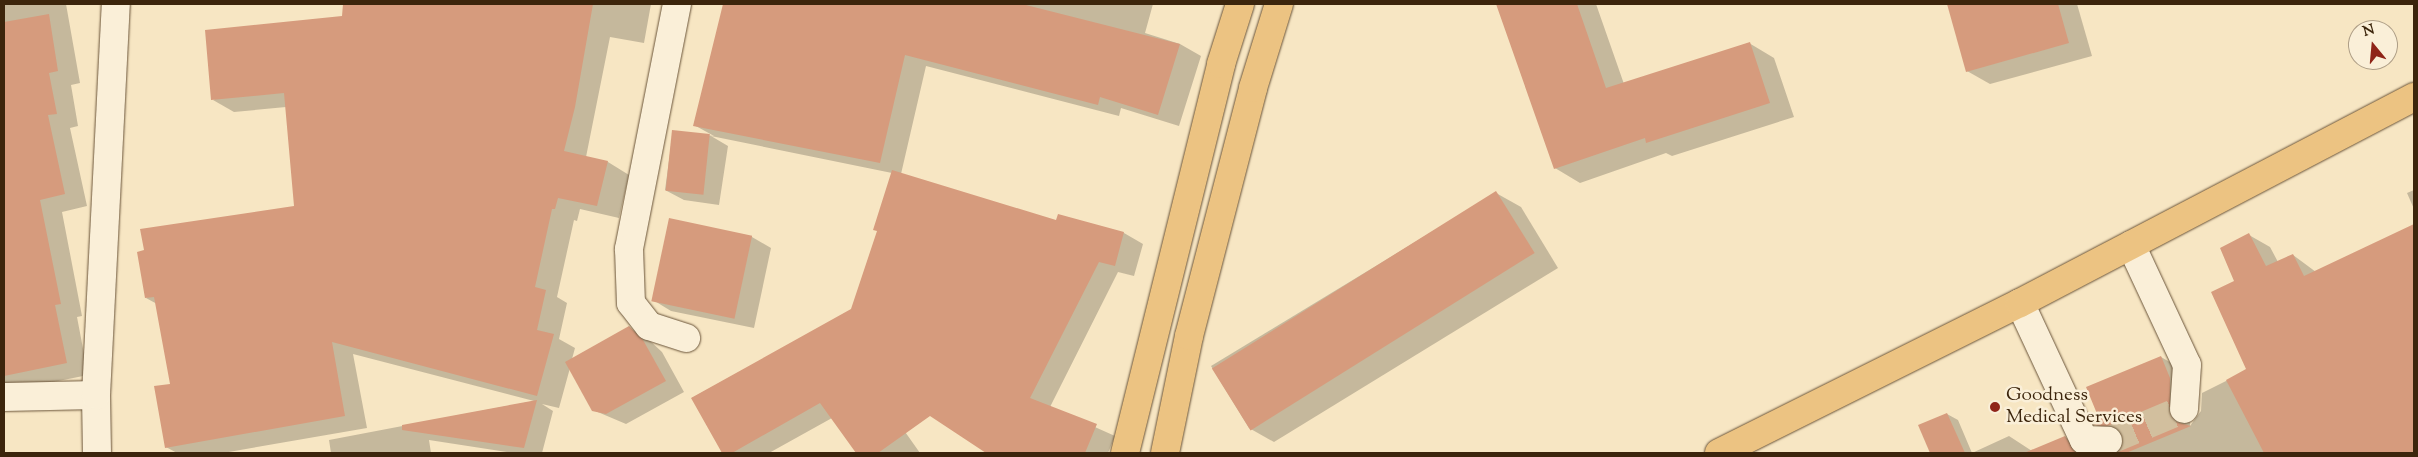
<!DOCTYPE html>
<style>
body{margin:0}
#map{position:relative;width:2418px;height:457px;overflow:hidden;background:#f7e6c3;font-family:"Sorts Mill Goudy",serif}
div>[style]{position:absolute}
.shadow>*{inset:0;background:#0003}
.building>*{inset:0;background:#d69b7d;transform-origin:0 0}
.minor-tunnel>*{height:28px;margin-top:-14px;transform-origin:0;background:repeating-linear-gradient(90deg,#d2bf9e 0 28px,transparent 0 42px)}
.roads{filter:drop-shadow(0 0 1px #6b553a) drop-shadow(0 0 1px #6b553a)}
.minor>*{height:28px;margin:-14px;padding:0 14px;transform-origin:14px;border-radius:14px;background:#faefd8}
.major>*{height:28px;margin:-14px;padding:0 14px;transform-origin:14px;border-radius:14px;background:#ecc382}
.dots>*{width:14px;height:14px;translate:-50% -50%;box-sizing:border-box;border:2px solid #faefd8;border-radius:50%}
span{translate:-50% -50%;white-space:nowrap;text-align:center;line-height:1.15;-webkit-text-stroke:5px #faefd8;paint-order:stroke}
.poi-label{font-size:19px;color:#3c250c}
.left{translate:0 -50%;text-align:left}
.frame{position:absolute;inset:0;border:5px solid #3c250c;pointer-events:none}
.north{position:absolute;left:2348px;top:20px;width:50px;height:50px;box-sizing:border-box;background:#faefd8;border:1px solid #ae9e86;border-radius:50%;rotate:343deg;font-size:14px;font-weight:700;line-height:20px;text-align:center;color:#3c250c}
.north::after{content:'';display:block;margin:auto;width:18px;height:22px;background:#8f2418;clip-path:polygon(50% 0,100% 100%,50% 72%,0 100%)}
</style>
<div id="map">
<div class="shadow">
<i style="clip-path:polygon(4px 4px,66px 4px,80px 83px,71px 85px,78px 126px,70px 128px,87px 206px,62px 212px,82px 316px,77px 317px,88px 375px,4px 392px)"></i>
<i style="clip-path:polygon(361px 4px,651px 4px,644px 43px,610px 37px,586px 157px,608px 162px,629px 175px,619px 218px,580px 209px,577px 221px,574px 220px,557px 297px,567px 303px,559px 339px,575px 348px,572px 359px,629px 328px,648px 339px,662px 352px,684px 392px,626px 424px,593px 410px,570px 368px,559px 408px,542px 404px,553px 411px,542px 453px,514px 453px,429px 440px,431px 453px,331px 453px,329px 440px,534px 401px,353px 354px,367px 428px,223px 453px,177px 453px,166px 447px,172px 385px,157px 304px,146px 298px,296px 207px,286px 107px,234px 112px,213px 100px,395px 13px)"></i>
<i style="clip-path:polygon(724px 4px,1153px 4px,1145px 33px,1180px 44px,1201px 56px,1179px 126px,1121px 108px,1119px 116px,926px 66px,901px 174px,1057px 222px,1059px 215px,1124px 233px,1143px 244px,1134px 276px,1118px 272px,1050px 407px,1115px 436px,1108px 453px,988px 453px,860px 368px,920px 453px,858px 453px,832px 418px,769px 453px,724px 453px,692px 398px,852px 310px,878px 231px,892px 173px,711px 136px,728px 146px,719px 205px,684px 200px,665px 190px,673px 131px,714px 136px,694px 125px)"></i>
<i style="clip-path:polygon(1497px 4px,1596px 4px,1624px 84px,1749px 43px,1774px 58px,1794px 117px,1672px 156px,1666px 153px,1580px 183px,1555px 168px)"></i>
<i style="clip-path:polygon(1948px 4px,2077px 4px,2092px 56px,1990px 84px,1967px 71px)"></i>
<i style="clip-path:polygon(2414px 190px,2414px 209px,2407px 193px)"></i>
<i style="clip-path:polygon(1496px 193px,1521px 207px,1558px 268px,1274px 442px,1249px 428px,1211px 366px)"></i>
<i style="clip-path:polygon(670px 220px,752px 237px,771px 248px,754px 328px,671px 311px,653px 300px)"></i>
<i style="clip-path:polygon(2249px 235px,2270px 247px,2278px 262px,2293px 255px,2316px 272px,2391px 258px,2414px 307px,2414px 453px,2119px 453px,2123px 450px,2123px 437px,2096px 425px,2161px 357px,2182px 369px,2191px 391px,2190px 426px,2201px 411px,2202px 393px,2248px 370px,2236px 282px)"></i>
<i style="clip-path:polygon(1947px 414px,1958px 420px,1972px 453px,2009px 436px,2032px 451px,2065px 437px,2088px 453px,1931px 453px,1920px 426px)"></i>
</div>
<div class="building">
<i style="clip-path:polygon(343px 4px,593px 4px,575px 107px,564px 151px,608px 161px,597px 206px,558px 198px,555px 209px,552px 209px,535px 287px,546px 290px,537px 330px,554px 334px,537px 396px,332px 342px,345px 416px,165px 448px,154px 386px,170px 384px,154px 297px,145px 298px,137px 252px,144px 250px,140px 229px,294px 206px,284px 93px,211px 100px,205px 30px,342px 16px)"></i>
<i style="clip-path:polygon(723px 4px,1022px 4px,1180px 44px,1158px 115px,1100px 97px,1098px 105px,905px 55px,880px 163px,693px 126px)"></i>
<i style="clip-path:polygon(1496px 4px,1577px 4px,1606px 88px,1750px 42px,1770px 103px,1646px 143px,1645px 138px,1554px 169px)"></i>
<i style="clip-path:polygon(1947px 4px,2058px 4px,2069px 43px,1966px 72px)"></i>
<i style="clip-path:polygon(49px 14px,58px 71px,49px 73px,57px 114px,48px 115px,65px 194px,40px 200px,61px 304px,55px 305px,67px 363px,4px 376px,4px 22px)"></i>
<i style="left:672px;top:130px;width:38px;height:61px;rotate:6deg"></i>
<i style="clip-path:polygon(892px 170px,1056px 220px,1058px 214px,1124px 232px,1115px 266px,1099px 262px,1030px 398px,1097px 424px,1085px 453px,986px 453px,930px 416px,878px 453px,856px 453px,820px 403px,732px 453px,722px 453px,691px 398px,851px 309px,877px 231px,873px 230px)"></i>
<i style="left:1496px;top:191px;width:73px;height:335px;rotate:58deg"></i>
<i style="left:669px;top:218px;width:85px;height:85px;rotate:12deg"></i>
<i style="clip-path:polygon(2414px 224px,2414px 453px,2264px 453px,2226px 380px,2246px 369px,2211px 292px,2234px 281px,2220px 248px,2249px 233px,2266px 266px,2293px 254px,2304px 276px)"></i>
<i style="clip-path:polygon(629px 326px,643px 340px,666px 381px,606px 414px,592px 411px,565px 362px)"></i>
<i style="clip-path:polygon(2161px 356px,2170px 378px,2170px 415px,2176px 422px,2191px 426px,2126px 453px,2117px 453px,2124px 442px,2122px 434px,2116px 428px,2094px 425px,2100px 421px,2086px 387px)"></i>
<i style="clip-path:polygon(537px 400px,524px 448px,402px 430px,402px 425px)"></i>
<i style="clip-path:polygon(1947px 413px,1965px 453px,1930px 453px,1918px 425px)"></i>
<i style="clip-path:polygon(2065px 436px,2076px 453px,2024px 453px)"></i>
</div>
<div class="minor-tunnel">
<i style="left:2108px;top:441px;width:82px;rotate:-22.8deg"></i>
</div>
<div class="roads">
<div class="minor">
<i style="left:677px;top:4px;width:250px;rotate:101.1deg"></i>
<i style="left:629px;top:249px;width:54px;rotate:87.9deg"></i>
<i style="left:631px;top:303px;width:29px;rotate:52deg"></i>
<i style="left:649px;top:326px;width:39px;rotate:18deg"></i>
<i style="left:2131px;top:245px;width:132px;rotate:65deg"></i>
<i style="left:2187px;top:365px;width:44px;rotate:93.9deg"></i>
<i style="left:2020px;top:303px;width:151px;rotate:65deg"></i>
<i style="left:2084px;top:440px;width:24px;rotate:2deg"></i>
<i style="left:4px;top:397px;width:92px;rotate:-1.2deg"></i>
<i style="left:97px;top:453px;width:58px;rotate:-91deg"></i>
<i style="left:96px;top:395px;width:392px;rotate:-87.1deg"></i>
</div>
<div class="major">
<i style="left:1125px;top:453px;width:401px;rotate:-76.1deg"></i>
<i style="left:1221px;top:64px;width:63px;rotate:-72.4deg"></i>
<i style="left:1165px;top:453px;width:119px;rotate:-78.4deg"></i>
<i style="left:1189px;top:336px;width:256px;rotate:-75.5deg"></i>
<i style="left:1253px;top:88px;width:88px;rotate:-72.8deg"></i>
<i style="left:1719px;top:453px;width:336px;rotate:-26.5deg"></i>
<i style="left:2020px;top:303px;width:445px;rotate:-27.6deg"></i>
</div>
</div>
<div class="dots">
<i style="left:1995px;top:407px;background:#8f2418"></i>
</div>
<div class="poi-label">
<span class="left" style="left:2006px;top:407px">Goodness<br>Medical Services</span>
</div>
<div class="frame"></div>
<div class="north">N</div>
</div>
